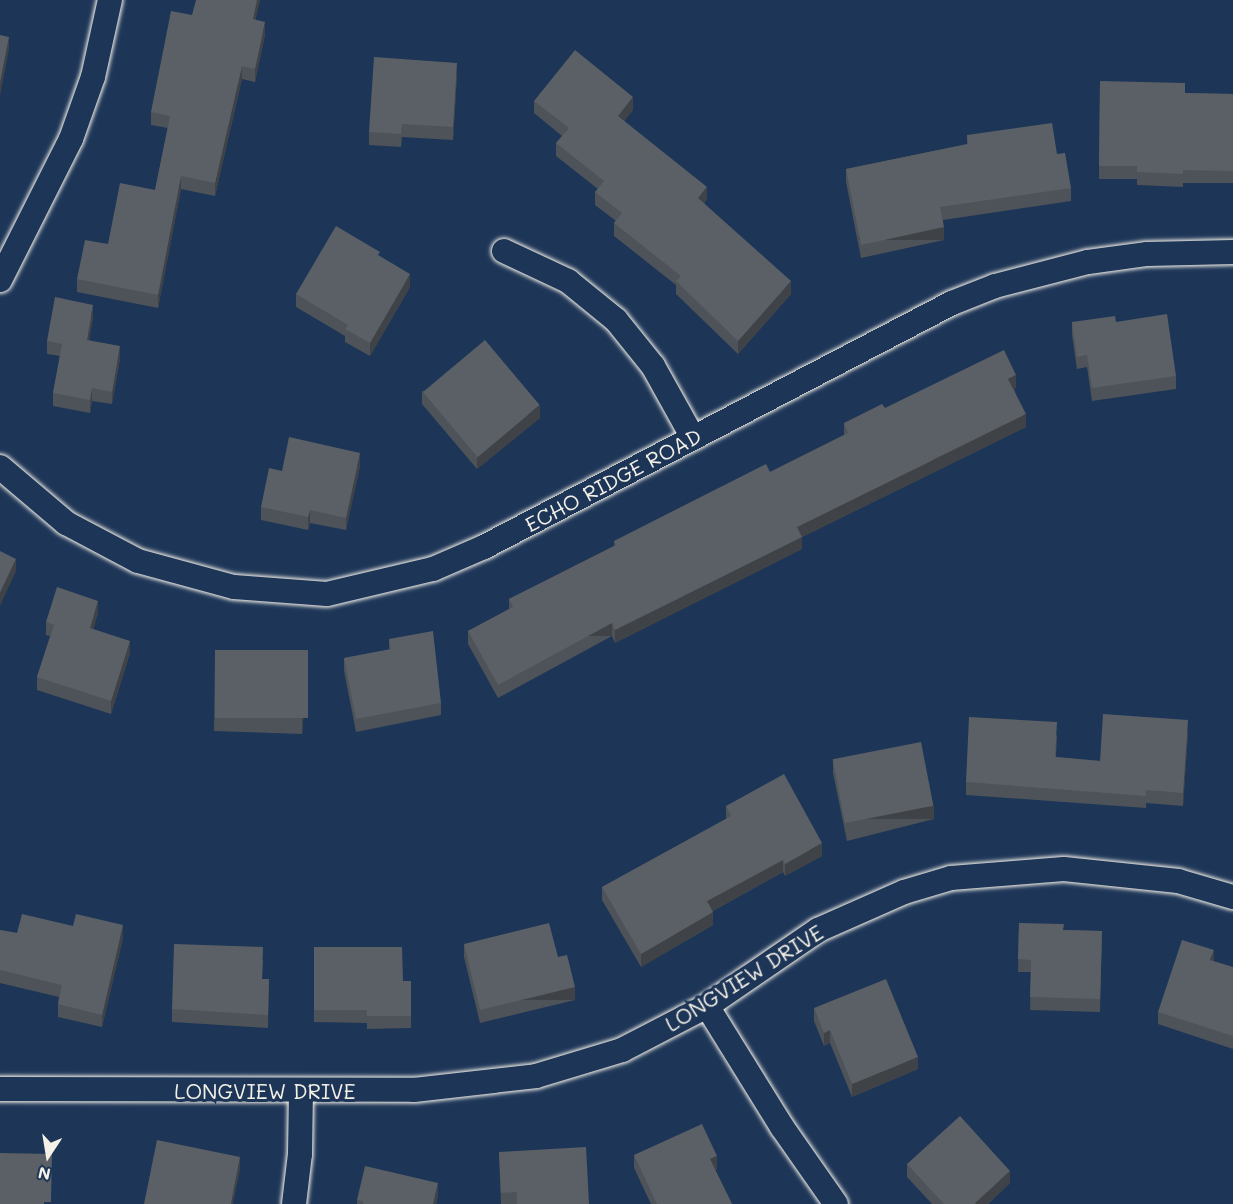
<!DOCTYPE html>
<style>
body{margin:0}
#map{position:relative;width:1233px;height:1204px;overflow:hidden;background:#1d3557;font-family:Mali,sans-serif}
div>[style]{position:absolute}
.roads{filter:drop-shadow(0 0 2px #f4f1e8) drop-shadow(0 0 2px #f4f1e8)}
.street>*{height:24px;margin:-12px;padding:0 12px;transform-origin:12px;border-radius:12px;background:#1d3557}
.wall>*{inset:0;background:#4d5358}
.shaded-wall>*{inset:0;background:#3f4347;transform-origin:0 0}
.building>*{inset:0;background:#5a6066;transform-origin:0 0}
span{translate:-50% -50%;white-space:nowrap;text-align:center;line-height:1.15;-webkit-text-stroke:6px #1d3557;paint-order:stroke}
.street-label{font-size:21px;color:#f4f1e8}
.north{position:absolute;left:18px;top:1126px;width:60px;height:60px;-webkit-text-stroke:4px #1d3557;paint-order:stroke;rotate:192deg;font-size:16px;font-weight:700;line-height:24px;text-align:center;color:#f4f1e8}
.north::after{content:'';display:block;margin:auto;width:21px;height:27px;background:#f4f1e8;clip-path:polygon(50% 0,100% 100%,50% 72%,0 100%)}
</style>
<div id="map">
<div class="roads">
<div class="street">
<i style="left:504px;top:251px;width:71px;rotate:25.1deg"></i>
<i style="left:568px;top:281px;width:62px;rotate:39.1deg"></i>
<i style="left:616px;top:320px;width:59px;rotate:51.2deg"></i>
<i style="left:653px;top:366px;width:82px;rotate:60.9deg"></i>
<i style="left:0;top:280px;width:158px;rotate:-63.3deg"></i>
<i style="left:71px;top:139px;width:66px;rotate:-70.5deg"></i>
<i style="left:93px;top:77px;width:79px;rotate:-77.6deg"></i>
<i style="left:0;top:467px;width:87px;rotate:40.3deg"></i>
<i style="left:66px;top:523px;width:81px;rotate:27.8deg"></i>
<i style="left:138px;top:561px;width:99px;rotate:15.2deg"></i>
<i style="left:234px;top:587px;width:93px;rotate:4.3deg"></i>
<i style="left:327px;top:594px;width:109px;rotate:-13.3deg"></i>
<i style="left:433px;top:569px;width:56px;rotate:-23.3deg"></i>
<i style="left:484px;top:547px;width:528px;rotate:-27.54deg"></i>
<i style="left:952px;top:303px;width:46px;rotate:-21.6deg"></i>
<i style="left:995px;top:286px;width:96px;rotate:-14.5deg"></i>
<i style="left:1088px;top:262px;width:60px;rotate:-7.7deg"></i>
<i style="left:1147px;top:254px;width:86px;rotate:-1.3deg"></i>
<i style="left:707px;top:1006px;width:142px;rotate:58.2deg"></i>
<i style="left:782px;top:1127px;width:94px;rotate:55deg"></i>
<i style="left:0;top:1089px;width:414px;rotate:0.1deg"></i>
<i style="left:414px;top:1090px;width:123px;rotate:-6.5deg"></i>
<i style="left:536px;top:1076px;width:90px;rotate:-16.8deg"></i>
<i style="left:622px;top:1050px;width:96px;rotate:-27.4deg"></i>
<i style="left:707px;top:1006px;width:135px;rotate:-34.4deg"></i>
<i style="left:818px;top:930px;width:94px;rotate:-23.8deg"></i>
<i style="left:904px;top:892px;width:49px;rotate:-16.6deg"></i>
<i style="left:951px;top:878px;width:113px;rotate:-4.6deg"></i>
<i style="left:1064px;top:869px;width:115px;rotate:6deg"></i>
<i style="left:1178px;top:881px;width:57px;rotate:16.2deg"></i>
<i style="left:294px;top:1204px;width:50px;rotate:-83.2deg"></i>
<i style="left:300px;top:1154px;width:62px;rotate:-89.1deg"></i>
</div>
</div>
<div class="wall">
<i style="clip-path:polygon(260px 0,255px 20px,265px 35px,255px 82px,242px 79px,215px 196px,181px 189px,158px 308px,77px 292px,77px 279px,155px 190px,168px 128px,151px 125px,151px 112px,192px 15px)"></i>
<i style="clip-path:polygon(457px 75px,453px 140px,402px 137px,401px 147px,369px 145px,369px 132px)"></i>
<i style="clip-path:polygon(1100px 81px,1185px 93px,1233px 94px,1233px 183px,1183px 183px,1183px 187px,1137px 185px,1137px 179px,1099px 179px)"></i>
<i style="clip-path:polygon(534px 101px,633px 110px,624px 121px,707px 199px,704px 203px,791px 294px,738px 354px,676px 294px,676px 285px,614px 236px,614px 223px,616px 221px,595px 205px,595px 192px,598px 189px,556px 156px,556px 143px,562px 136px,534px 113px)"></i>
<i style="clip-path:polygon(967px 135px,1057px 154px,1071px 188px,1071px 201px,943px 220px,944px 240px,861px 258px,846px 182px,846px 169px,967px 144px)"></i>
<i style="clip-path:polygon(380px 256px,410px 287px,370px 356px,345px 342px,345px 336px,296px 307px,296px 294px)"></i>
<i style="clip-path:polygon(93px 317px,89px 340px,120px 359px,112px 404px,92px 401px,90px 413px,53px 406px,53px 393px,60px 356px,47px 354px,47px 341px)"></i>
<i style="clip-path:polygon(1072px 322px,1116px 322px,1176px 376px,1176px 389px,1092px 401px,1087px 367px,1077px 369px,1072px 335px)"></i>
<i style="clip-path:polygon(1016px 388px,1014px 389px,1026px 427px,802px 537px,802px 549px,615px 643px,612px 636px,498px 698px,468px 644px,468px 631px,509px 609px,509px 599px,614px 546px,614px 541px,770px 472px,844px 435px,844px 423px,885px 408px)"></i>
<i style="clip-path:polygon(422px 391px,540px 418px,477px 469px,422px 404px)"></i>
<i style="clip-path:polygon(360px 466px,346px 530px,310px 523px,308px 530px,261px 520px,261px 507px,282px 471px)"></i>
<i style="clip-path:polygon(98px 613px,93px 629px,130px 653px,111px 714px,37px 690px,37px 677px,50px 636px,46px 635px,46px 622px)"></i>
<i style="clip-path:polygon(389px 639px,441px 703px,441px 715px,356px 732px,344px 671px,344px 658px,389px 650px)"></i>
<i style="clip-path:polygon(215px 650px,308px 663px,302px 734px,214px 731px)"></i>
<i style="clip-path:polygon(1188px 733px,1183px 806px,1146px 803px,1146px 808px,966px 795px,966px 782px,1057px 735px,1056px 757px,1100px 761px)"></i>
<i style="clip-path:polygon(833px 760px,934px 819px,847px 841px,833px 773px)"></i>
<i style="clip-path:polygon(726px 806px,822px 856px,785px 876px,783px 872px,713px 911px,713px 925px,641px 967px,602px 900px,602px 887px,726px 819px)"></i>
<i style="clip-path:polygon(1019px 923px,1063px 930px,1102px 931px,1100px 1012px,1030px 1010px,1031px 972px,1018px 972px)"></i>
<i style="clip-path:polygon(0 930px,17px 933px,123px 938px,102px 1027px,58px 1017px,58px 1004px,59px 997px,0 983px)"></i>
<i style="clip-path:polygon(464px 944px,558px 957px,575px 1000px,480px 1023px,464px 957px)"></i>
<i style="clip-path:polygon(314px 947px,403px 981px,411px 981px,411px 1028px,367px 1029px,367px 1023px,314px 1022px)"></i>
<i style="clip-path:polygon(263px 960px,262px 979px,269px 979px,268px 1028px,172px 1022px,172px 1009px)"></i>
<i style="clip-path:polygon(1233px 967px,1233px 1049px,1158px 1024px,1158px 1012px)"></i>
<i style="clip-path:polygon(814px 1008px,918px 1069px,852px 1097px,830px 1043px,824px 1046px,814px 1021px)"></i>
<i style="clip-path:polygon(499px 1152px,589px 1204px,501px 1204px)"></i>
<i style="clip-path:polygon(634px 1155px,717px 1169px,715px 1170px,732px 1204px,651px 1204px,634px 1168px)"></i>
<i style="clip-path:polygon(907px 1164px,1010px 1183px,988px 1204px,932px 1204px,907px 1177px)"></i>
<i style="clip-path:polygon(438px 1196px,436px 1204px,357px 1204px,357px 1200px)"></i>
</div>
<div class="shaded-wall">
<i style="clip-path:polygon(257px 0,260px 0,253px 32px,253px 19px)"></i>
<i style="clip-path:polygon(265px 22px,265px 35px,255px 82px,255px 69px)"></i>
<i style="clip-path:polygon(9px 37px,9px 50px,0 96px,0 83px)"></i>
<i style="clip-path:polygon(457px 63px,457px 75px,453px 140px,453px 127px)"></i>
<i style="clip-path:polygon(242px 66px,242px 79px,215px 196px,215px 183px)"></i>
<i style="clip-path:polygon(633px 97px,633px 110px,618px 129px,618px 116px)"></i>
<i style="clip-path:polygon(181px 176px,181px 189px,158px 308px,158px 295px)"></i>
<i style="clip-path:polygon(707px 187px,707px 199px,698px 211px,698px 198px)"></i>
<i style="left:944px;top:227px;width:13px;height:85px;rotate:90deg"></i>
<i style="clip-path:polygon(410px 274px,410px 287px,370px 356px,370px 343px)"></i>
<i style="clip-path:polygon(791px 281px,791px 294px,738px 354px,738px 341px)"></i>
<i style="clip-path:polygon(93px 305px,93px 317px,87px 353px,87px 340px)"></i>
<i style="clip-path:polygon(120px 346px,120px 359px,112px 404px,112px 392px)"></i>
<i style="clip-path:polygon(1016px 375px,1016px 388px,1008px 391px,1008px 379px)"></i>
<i style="clip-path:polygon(92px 388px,92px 401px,90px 413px,90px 400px)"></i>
<i style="clip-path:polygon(540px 405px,540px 418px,477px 469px,477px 457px)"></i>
<i style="clip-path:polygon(1026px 414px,1026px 427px,802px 537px,802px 549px,615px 643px,615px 630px,797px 527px)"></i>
<i style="clip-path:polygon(360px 453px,360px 466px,346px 530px,346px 518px)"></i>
<i style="clip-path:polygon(310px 510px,310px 523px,308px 530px,308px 517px)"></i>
<i style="clip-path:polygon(16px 559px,16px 571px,0 606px,0 593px)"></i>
<i style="clip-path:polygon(98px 601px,98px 613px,90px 641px,90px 628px)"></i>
<i style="left:612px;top:623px;width:13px;height:130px;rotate:90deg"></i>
<i style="clip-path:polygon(130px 641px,130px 653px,111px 714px,111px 701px)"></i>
<i style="clip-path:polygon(308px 650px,308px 663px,302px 734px,302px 721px)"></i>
<i style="clip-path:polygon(1188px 720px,1188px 733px,1183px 806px,1183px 793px)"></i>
<i style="left:934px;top:806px;width:13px;height:90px;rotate:90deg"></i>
<i style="clip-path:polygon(822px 843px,822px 856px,785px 876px,785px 864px)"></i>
<i style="clip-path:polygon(783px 860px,783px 872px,707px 914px,707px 901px)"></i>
<i style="clip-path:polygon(713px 912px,713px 925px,641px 967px,641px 954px)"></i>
<i style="clip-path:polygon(123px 925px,123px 938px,102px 1027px,102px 1015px)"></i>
<i style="clip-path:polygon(1214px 950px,1214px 963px,1210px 960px)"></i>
<i style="left:575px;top:987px;width:13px;height:98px;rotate:90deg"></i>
<i style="clip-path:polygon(830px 1030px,830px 1043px,824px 1046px,824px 1033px)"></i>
<i style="clip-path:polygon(918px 1057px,918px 1069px,852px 1097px,852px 1084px)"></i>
<i style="clip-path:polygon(717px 1156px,717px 1169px,710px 1172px,710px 1159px)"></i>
<i style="clip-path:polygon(240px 1157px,240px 1170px,233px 1204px,231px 1204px)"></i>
<i style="clip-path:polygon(1010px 1171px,1010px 1183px,988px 1204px,975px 1204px,975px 1203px)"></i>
<i style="clip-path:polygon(438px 1183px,438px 1196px,436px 1204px,433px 1204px)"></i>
</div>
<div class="building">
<i style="clip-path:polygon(196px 0,257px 0,253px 19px,265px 22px,255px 69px,242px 66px,215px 183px,181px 176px,158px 295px,77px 279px,85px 240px,108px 244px,120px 183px,155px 190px,170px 116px,151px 112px,171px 11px,192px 15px)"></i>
<i style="clip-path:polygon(0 35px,9px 37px,0 83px)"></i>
<i style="clip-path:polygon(575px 50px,633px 97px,618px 116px,707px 187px,698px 198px,791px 281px,738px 341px,676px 281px,681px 276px,614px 223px,622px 213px,595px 192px,604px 181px,556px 143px,569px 128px,534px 101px)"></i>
<i style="clip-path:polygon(374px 57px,457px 63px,453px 127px,402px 124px,401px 134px,369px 132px)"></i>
<i style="clip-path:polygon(1100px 81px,1185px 83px,1185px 93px,1233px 94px,1233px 171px,1183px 170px,1183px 174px,1137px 172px,1137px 166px,1099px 166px)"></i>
<i style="clip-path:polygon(1052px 123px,1057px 154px,1065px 153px,1071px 188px,940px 207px,944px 227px,861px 245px,846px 169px,968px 144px,967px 135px)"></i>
<i style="clip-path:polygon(336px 226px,380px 252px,378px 255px,410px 274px,370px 343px,345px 329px,348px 325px,296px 294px)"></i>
<i style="clip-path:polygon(55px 297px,93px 305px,87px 340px,120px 346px,112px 392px,92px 388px,90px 400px,53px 393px,62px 344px,47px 341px)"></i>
<i style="clip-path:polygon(1167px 314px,1176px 376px,1092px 388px,1087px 355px,1077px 357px,1072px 322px,1115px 316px,1116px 322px)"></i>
<i style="left:485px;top:340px;width:85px;height:81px;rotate:50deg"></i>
<i style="clip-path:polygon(1004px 350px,1016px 375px,1008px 379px,1026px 414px,797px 527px,802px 537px,615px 630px,612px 623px,498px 685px,468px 631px,513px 607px,509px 599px,616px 545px,614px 541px,766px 464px,770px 472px,848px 433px,844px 423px,882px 404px,885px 408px)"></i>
<i style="clip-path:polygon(289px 437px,360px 453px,346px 518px,310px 510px,308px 517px,261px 507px,269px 468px,282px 471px)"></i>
<i style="clip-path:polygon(0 551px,16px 559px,0 593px)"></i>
<i style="clip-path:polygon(57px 587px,98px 601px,90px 628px,130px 641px,111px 701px,37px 677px,54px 625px,46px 622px)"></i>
<i style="clip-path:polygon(433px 631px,441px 703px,356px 719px,344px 658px,391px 649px,389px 639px)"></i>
<i style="left:215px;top:650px;width:93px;height:68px"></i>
<i style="clip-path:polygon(1103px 714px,1188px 720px,1183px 793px,1146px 790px,1146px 796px,966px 782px,969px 717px,1057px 722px,1055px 757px,1100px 761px)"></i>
<i style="left:921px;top:742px;width:65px;height:90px;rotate:79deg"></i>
<i style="clip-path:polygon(784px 774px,822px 843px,785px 864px,783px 860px,707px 901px,713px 912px,641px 954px,602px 887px,731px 816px,726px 806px)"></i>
<i style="clip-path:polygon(22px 914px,73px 926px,76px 914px,123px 925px,102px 1015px,58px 1004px,62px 985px,0 970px,0 930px,17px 933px)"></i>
<i style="clip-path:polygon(549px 923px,558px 957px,567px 955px,575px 987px,480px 1010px,464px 944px)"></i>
<i style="clip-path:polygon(1019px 923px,1064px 924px,1063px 930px,1102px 931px,1100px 999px,1030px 997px,1031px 960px,1018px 959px)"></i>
<i style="clip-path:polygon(1182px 940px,1214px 950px,1210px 960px,1233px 967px,1233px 1036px,1158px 1012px)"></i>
<i style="clip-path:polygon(174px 944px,263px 947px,262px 979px,269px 979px,268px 1015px,172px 1009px)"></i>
<i style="clip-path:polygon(314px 947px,402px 947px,403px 981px,411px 981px,411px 1016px,367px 1016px,367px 1010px,314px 1010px)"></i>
<i style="clip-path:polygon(886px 979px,918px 1057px,852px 1084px,830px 1030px,824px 1033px,814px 1008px)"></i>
<i style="clip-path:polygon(960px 1116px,1010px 1171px,975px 1203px,976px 1204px,944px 1204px,907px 1164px)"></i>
<i style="clip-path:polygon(702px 1124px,717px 1156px,710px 1159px,732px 1204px,657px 1204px,634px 1155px)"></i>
<i style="clip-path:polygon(157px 1140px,240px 1157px,231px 1204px,144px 1204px)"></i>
<i style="clip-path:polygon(586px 1147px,589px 1204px,517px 1204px,517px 1192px,501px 1193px,499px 1152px)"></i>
<i style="clip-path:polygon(0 1153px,52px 1154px,51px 1202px,44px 1202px,44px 1204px,0 1204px)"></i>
<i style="clip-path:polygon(365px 1166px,438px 1183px,433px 1204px,363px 1204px,363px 1201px,357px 1200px)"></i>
</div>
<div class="street-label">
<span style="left:613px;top:480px;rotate:-28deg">ECHO RIDGE ROAD</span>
<span style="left:744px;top:978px;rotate:-32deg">LONGVIEW DRIVE</span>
<span style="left:265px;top:1091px">LONGVIEW DRIVE</span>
</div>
<div class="north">N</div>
</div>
